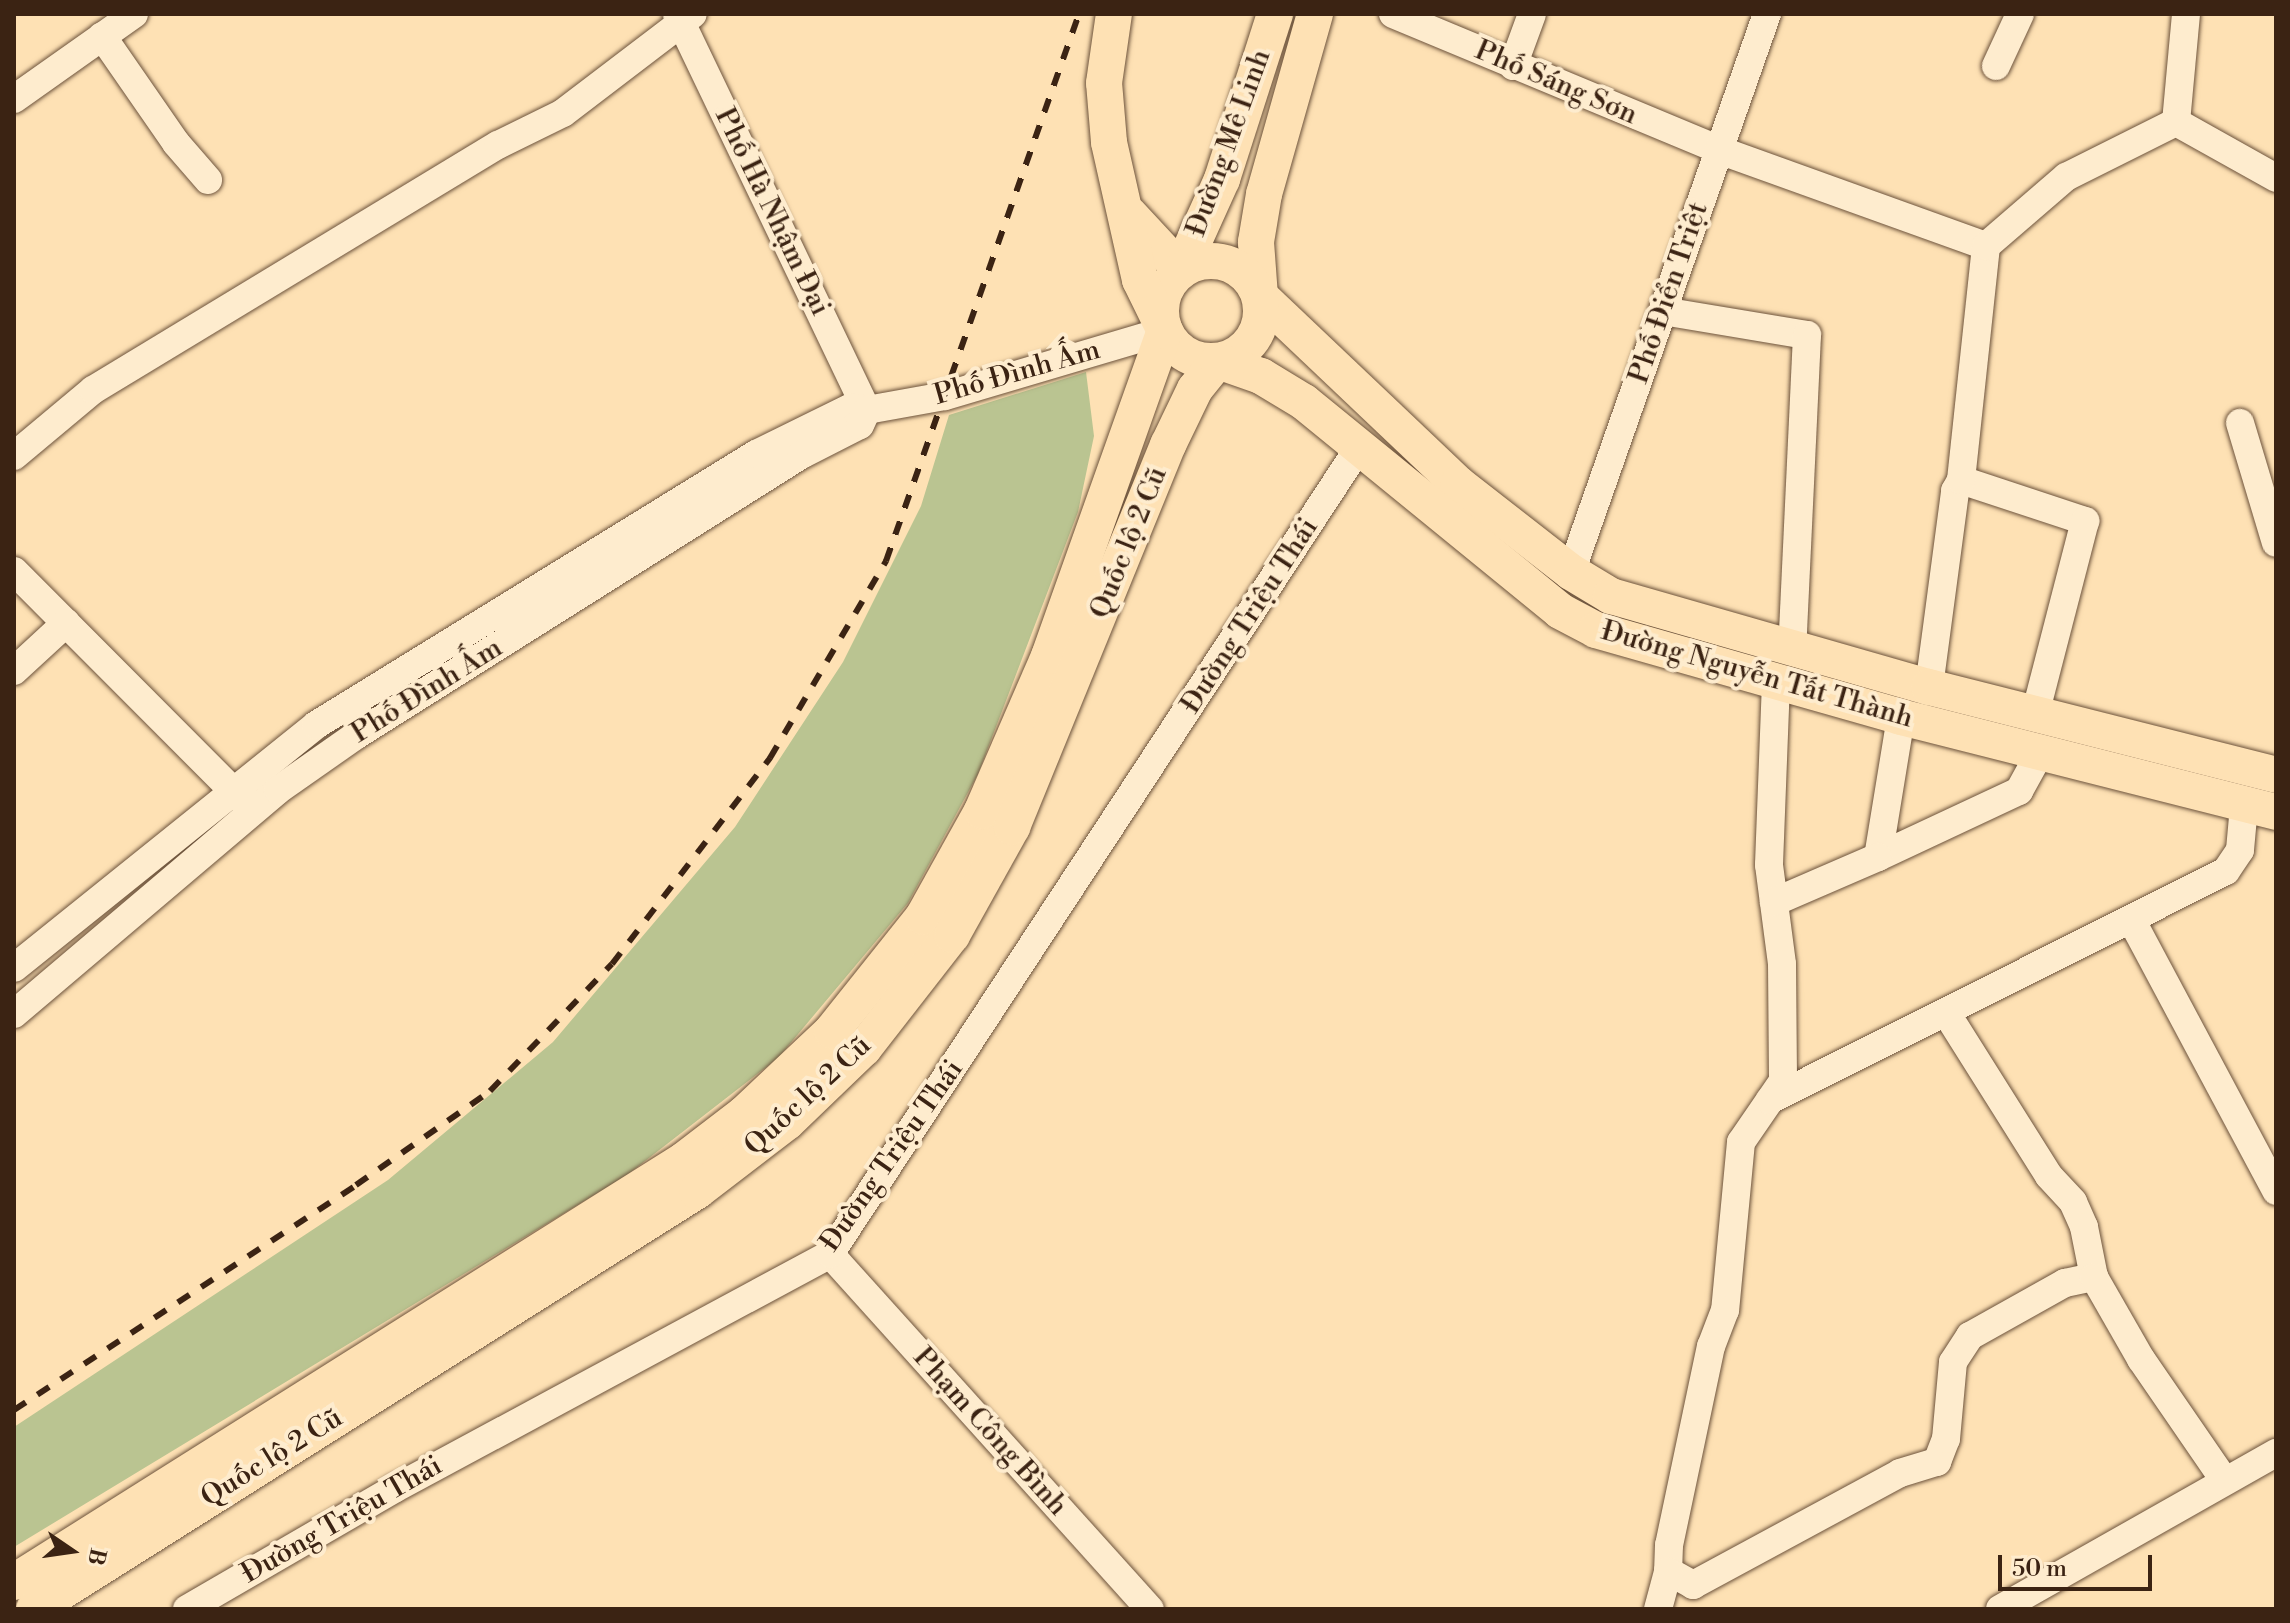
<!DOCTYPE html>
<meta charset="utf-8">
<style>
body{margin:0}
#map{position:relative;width:2290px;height:1623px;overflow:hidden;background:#fee1b4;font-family:"Libre Bodoni",serif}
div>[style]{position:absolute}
.green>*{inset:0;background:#bac491}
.roads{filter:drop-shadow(0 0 2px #6c523b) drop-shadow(0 0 2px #6c523b)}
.minor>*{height:28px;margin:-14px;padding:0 14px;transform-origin:14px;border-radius:14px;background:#feecce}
.major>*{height:36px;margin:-18px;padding:0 18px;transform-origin:18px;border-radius:18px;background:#fee1b4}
.major>.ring{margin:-18px;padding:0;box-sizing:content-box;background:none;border:36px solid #fee1b4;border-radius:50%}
.rail>*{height:6px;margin-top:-3px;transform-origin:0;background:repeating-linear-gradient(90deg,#3b2313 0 14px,transparent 0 28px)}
span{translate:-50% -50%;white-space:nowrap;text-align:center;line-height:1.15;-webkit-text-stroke:8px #feecce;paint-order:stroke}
.street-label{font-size:28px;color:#3b2313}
.frame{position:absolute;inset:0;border:16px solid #3b2313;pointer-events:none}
.north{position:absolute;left:32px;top:1511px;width:80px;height:80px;-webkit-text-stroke:6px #feecce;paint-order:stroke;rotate:103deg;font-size:22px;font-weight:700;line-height:32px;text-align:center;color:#3b2313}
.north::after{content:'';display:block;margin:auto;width:28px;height:36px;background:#3b2313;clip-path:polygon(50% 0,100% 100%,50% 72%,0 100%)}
.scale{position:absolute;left:1998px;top:1555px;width:154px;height:36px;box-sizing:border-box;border:4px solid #3b2313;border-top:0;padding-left:10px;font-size:24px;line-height:28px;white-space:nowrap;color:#3b2313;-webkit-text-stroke:6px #feecce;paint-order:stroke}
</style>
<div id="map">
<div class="green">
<i style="clip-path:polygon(1086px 372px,1094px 436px,1078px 512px,978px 774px,908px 903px,778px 1058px,627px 1175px,14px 1547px,14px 1427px,388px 1180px,553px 1042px,735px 827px,843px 662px,921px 506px,949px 415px)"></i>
</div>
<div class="roads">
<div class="minor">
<i style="left:677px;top:14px;width:439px;rotate:64.4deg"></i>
<i style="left:1393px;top:14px;width:353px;rotate:22.6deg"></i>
<i style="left:1719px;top:150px;width:284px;rotate:19.8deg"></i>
<i style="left:102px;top:36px;width:130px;rotate:55.3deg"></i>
<i style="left:176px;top:143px;width:49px;rotate:49.1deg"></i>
<i style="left:1513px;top:66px;width:55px;rotate:-69.9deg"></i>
<i style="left:1996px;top:66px;width:57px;rotate:-65.2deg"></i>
<i style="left:14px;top:99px;width:147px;rotate:-35.3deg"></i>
<i style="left:2176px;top:122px;width:108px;rotate:-84.7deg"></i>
<i style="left:1663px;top:311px;width:146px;rotate:9.5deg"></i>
<i style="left:1807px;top:335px;width:315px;rotate:92.7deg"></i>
<i style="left:2240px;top:423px;width:125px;rotate:73.3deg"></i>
<i style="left:14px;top:456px;width:103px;rotate:-39.9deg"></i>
<i style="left:93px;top:390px;width:473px;rotate:-31.2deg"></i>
<i style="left:498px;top:145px;width:72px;rotate:-26.2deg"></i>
<i style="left:563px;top:113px;width:163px;rotate:-37.3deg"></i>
<i style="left:1961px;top:480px;width:131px;rotate:18.3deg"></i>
<i style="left:2085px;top:521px;width:200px;rotate:104.5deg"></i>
<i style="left:14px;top:571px;width:326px;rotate:45.1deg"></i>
<i style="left:1571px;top:572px;width:591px;rotate:-70.65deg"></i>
<i style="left:14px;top:671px;width:71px;rotate:-42.7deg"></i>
<i style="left:1776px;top:682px;width:183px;rotate:92.2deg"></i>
<i style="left:1769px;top:865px;width:100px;rotate:82.5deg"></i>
<i style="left:1782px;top:964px;width:117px;rotate:89.5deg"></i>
<i style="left:1783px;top:1081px;width:74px;rotate:124.5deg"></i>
<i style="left:1741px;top:1142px;width:169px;rotate:95.4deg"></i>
<i style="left:1725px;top:1310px;width:39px;rotate:111deg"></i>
<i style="left:1711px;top:1346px;width:203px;rotate:101.9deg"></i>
<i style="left:1669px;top:1545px;width:26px;rotate:92deg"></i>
<i style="left:1668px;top:1571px;width:29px;rotate:29deg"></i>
<i style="left:1693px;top:1585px;width:235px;rotate:-28.4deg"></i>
<i style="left:1900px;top:1473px;width:39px;rotate:-17deg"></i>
<i style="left:1937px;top:1462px;width:25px;rotate:-69deg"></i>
<i style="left:1946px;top:1439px;width:77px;rotate:-84.8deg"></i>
<i style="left:1953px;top:1362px;width:31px;rotate:-57deg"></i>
<i style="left:1970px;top:1336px;width:109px;rotate:-29.2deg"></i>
<i style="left:2065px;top:1283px;width:30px;rotate:-12deg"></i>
<i style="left:1929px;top:687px;width:198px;rotate:-82.4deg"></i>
<i style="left:1955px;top:491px;width:13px;rotate:-61deg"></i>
<i style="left:1961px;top:480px;width:235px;rotate:-83.9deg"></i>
<i style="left:1986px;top:246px;width:106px;rotate:-40.8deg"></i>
<i style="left:2066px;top:177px;width:123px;rotate:-26.6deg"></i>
<i style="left:2176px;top:122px;width:115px;rotate:29.2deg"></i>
<i style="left:1901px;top:717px;width:142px;rotate:99.3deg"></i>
<i style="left:1878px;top:857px;width:156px;rotate:-25.1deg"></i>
<i style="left:2019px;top:791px;width:43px;rotate:-61.1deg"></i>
<i style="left:1774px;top:902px;width:113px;rotate:-23.4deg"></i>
<i style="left:2132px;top:921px;width:306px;rotate:61.9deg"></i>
<i style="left:14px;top:968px;width:388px;rotate:-38.8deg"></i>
<i style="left:316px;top:725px;width:517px;rotate:-31.63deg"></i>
<i style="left:756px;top:454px;width:107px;rotate:-26.1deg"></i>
<i style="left:852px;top:407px;width:15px;rotate:11deg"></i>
<i style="left:867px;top:410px;width:79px;rotate:-10.2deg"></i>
<i style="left:945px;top:396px;width:229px;rotate:-16.5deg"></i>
<i style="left:14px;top:1014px;width:346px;rotate:-40.3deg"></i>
<i style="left:278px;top:790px;width:94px;rotate:-35deg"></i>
<i style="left:355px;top:736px;width:527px;rotate:-32.21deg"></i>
<i style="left:801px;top:455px;width:66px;rotate:-27deg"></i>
<i style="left:860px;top:425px;width:17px;rotate:-65deg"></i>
<i style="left:1947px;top:1014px;width:191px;rotate:57.8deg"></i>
<i style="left:2049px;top:1176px;width:35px;rotate:47deg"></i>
<i style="left:2073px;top:1202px;width:27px;rotate:66deg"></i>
<i style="left:2084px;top:1227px;width:51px;rotate:78.7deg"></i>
<i style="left:2094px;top:1277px;width:95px;rotate:60.2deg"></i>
<i style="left:2141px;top:1359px;width:148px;rotate:55.5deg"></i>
<i style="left:1770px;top:1100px;width:510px;rotate:-26.67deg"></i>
<i style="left:2226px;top:871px;width:25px;rotate:-56deg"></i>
<i style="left:2240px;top:850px;width:44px;rotate:-84.8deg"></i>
<i style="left:830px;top:1254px;width:478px;rotate:48deg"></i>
<i style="left:187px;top:1609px;width:239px;rotate:-30.1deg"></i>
<i style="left:394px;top:1489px;width:495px;rotate:-28.3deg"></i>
<i style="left:830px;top:1254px;width:966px;rotate:-56.74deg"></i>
<i style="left:1658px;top:1609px;width:39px;rotate:-75deg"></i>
<i style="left:2000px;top:1609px;width:317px;rotate:-29.5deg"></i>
</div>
<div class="major">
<i style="left:1315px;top:14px;width:187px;rotate:105.8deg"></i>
<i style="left:1264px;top:194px;width:49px;rotate:99.5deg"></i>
<i style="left:1256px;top:242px;width:54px;rotate:85.8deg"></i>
<i style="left:1260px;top:296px;width:273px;rotate:43.5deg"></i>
<i style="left:1458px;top:484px;width:143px;rotate:37.9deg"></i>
<i style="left:1571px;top:572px;width:47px;rotate:31deg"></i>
<i style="left:1611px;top:596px;width:331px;rotate:16deg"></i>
<i style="left:1929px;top:687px;width:358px;rotate:14.2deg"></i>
<i style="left:1129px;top:214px;width:76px;rotate:47.1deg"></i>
<i style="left:1181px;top:270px;width:100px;rotate:-65.7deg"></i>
<i style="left:1222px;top:179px;width:173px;rotate:-72.2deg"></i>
<i class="ring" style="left:1161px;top:261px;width:64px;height:64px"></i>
<i style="left:14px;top:1582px;width:792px;rotate:-32.2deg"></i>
<i style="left:684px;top:1160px;width:76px;rotate:-37.5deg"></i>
<i style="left:744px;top:1114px;width:121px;rotate:-43.3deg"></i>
<i style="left:832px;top:1031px;width:146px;rotate:-51.4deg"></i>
<i style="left:923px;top:917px;width:121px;rotate:-60.9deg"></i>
<i style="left:982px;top:811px;width:169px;rotate:-66.6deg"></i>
<i style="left:1049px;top:656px;width:345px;rotate:-70.4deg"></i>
<i style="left:1165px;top:331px;width:57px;rotate:-116.1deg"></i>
<i style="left:1140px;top:280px;width:141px;rotate:-102.7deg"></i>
<i style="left:1109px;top:142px;width:59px;rotate:-94.8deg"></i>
<i style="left:1104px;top:83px;width:70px;rotate:-81.8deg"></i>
<i style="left:34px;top:1609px;width:784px;rotate:-32.23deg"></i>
<i style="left:697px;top:1191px;width:113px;rotate:-37.5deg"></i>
<i style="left:787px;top:1122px;width:107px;rotate:-43.9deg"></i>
<i style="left:864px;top:1048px;width:143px;rotate:-52.1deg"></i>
<i style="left:952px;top:935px;width:124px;rotate:-60.9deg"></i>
<i style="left:1012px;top:827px;width:413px;rotate:-67.8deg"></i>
<i style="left:1168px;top:445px;width:62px;rotate:-64.3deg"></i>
<i style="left:1195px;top:389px;width:36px;rotate:-51deg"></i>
<i style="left:1218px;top:361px;width:46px;rotate:19.2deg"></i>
<i style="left:1261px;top:376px;width:50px;rotate:31.2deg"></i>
<i style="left:1304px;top:402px;width:330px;rotate:39.2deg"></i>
<i style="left:1560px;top:611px;width:41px;rotate:27.8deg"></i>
<i style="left:1596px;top:630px;width:317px;rotate:15.9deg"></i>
<i style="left:1901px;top:717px;width:387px;rotate:14.2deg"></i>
</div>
</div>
<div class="rail">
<i style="left:14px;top:1410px;width:409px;rotate:-33.3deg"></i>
<i style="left:356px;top:1185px;width:164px;rotate:-35deg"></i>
<i style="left:490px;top:1091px;width:176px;rotate:-46.2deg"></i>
<i style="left:612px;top:964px;width:260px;rotate:-52.5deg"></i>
<i style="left:770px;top:758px;width:229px;rotate:-59.5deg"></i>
<i style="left:886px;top:561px;width:580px;rotate:-70.57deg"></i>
</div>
<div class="street-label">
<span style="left:1556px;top:83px;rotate:23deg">Phố Sáng Sơn</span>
<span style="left:1229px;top:143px;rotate:-70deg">Đường Mê Linh</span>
<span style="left:772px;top:212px;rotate:64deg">Phố Hà Nhậm Đại</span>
<span style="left:1669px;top:293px;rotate:-71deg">Phố Điển Triệt</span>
<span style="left:1017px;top:373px;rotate:-16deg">Phố Đình Ấm</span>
<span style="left:1129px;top:543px;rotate:-68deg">Quốc lộ 2 Cũ</span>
<span style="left:1250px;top:616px;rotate:-57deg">Đường Triệu Thái</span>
<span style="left:1757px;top:675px;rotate:16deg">Đường Nguyễn Tất Thành</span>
<span style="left:427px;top:691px;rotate:-32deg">Phố Đình Ấm</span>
<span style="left:808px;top:1096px;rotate:-43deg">Quốc lộ 2 Cũ</span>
<span style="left:892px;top:1156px;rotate:-55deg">Đường Triệu Thái</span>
<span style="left:990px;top:1432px;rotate:48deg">Phạm Công Bình</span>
<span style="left:272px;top:1458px;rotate:-32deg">Quốc lộ 2 Cũ</span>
<span style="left:342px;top:1520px;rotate:-30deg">Đường Triệu Thái</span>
</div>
<div class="frame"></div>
<div class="north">B</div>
<div class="scale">50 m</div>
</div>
